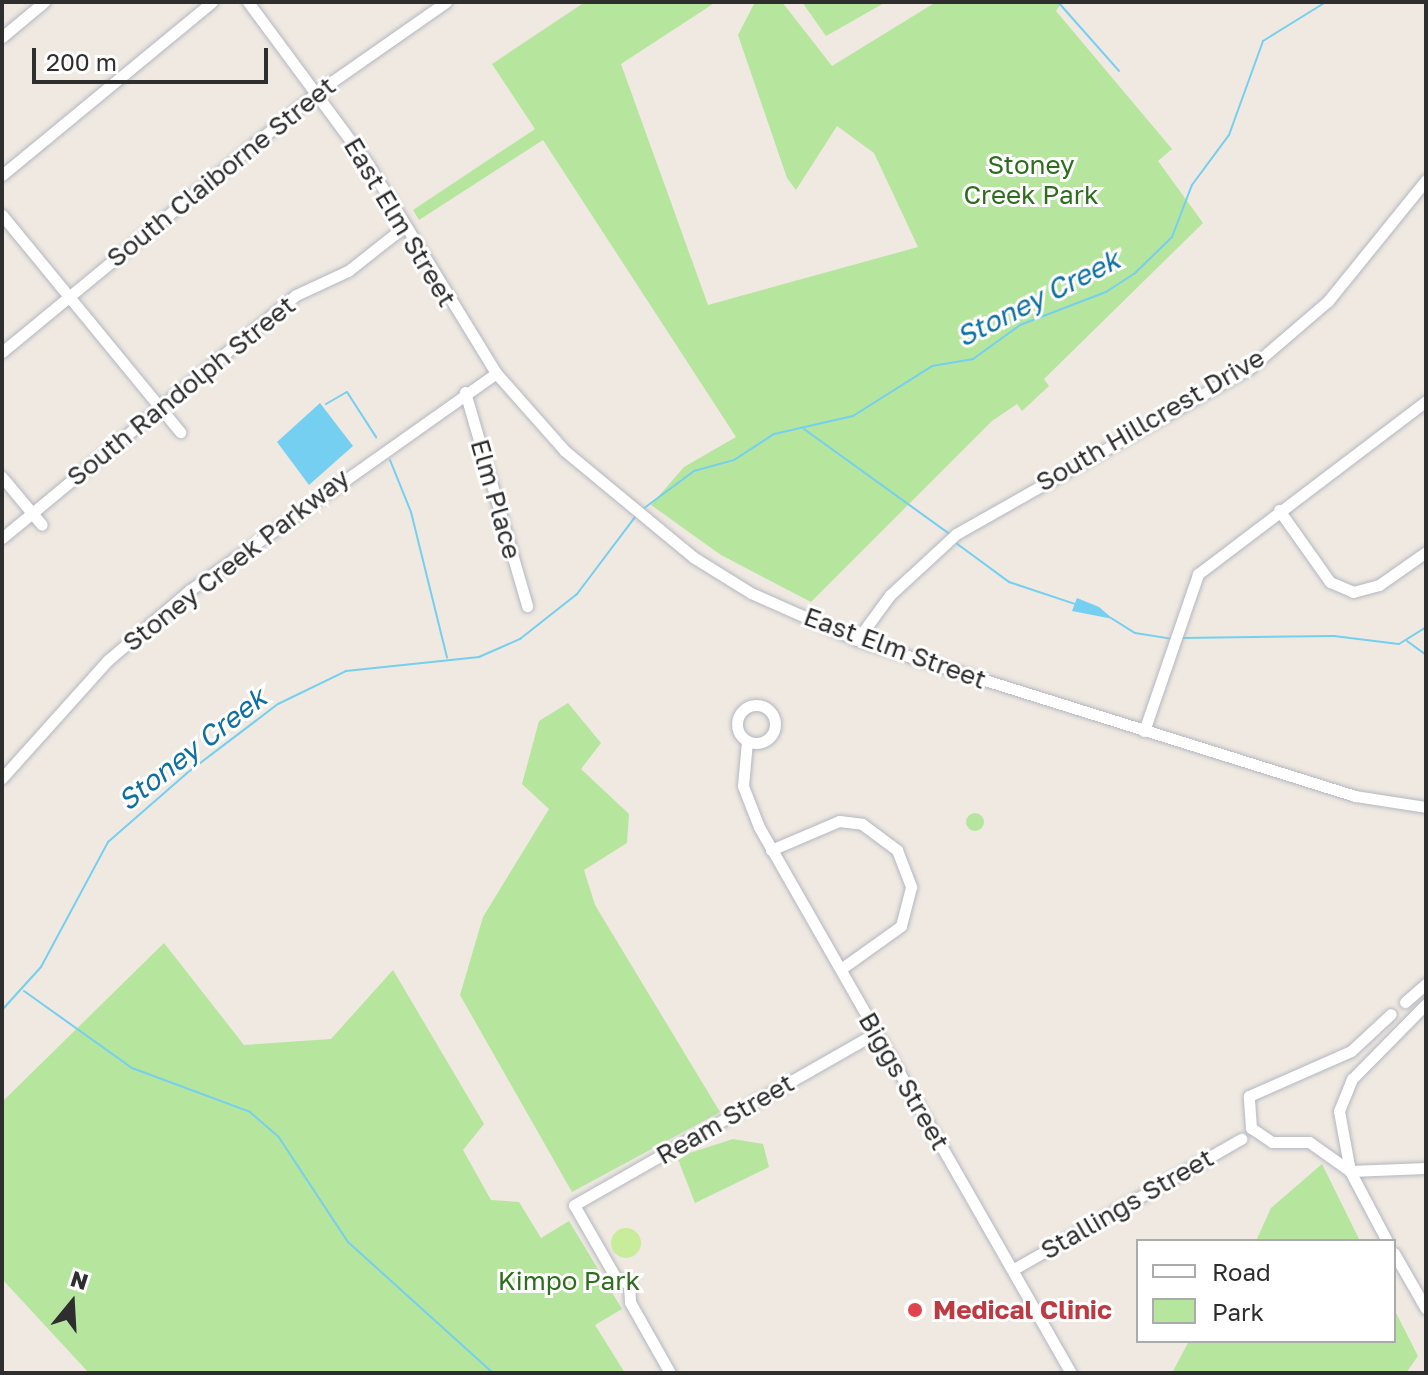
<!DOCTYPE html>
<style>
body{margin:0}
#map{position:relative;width:1428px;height:1375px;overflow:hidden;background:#efe9e1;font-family:"Golos Text",sans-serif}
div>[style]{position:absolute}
.green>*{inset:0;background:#b6e59e}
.round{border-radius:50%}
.pitch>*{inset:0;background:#c9ec9a}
.water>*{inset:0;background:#75cff0}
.stream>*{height:2px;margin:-1px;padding:0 1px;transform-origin:1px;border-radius:1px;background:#75cff0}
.roads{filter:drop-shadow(0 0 2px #b4b7c1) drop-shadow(0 0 2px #b4b7c1)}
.minor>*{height:11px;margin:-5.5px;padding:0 5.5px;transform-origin:5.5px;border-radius:5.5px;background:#fff}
.minor>.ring{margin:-5.5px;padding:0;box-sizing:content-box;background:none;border:11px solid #fff;border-radius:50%}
.dots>*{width:22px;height:22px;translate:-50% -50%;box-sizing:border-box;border:4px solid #fff;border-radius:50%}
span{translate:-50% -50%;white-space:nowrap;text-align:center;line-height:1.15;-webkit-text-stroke:6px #fff;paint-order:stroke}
.park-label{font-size:26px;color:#2c6e1b}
.street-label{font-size:26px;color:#2e2e2e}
.health-label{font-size:26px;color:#be3a42;font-weight:700}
.left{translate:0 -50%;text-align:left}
.water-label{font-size:28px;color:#0d6fa3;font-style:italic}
.frame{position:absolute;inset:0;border:4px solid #2e2e2e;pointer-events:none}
.legend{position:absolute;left:1136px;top:1239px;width:260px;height:104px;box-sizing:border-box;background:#fff;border:2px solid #ababab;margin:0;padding:10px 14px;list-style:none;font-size:24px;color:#2e2e2e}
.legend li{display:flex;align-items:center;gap:16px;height:40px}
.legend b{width:40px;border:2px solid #ababab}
.north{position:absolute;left:32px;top:1263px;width:80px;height:80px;-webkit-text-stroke:6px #fff;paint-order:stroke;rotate:18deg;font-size:22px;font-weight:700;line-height:32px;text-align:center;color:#2e2e2e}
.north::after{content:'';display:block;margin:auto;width:28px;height:36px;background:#2e2e2e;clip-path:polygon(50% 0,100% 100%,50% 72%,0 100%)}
.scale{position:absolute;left:32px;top:48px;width:236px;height:36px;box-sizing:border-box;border:4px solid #2e2e2e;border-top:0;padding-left:10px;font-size:24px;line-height:28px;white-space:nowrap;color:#2e2e2e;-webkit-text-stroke:6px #fff;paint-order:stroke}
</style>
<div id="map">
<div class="green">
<i style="clip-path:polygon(585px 2px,716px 2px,621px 64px,708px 305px,918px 247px,874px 153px,837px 126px,796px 190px,787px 178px,738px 35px,755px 2px,782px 2px,832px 66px,936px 2px,1062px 2px,1056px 11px,1172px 149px,1158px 161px,1203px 223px,1044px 379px,1049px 386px,1022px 411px,1017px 404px,992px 421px,811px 602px,721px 555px,651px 505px,684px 467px,736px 437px,543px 140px,419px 220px,413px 210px,535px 129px,492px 64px)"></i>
<i style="clip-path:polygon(802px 2px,886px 2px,826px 36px)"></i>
<i style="clip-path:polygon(568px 703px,601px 743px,581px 769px,629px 814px,627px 843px,584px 870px,595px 905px,720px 1112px,572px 1192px,460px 995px,483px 917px,549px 809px,522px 784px,539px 721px)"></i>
<i class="round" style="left:966px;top:813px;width:18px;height:18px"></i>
<i style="clip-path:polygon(164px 943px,244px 1045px,331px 1039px,393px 970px,484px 1124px,463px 1150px,491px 1200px,519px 1202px,541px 1238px,569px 1221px,622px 1309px,595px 1325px,625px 1373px,89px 1373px,2px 1279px,2px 1102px)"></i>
<i style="clip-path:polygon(733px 1139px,763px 1144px,769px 1167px,695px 1203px,677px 1157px)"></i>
<i style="clip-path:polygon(1322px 1164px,1360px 1241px,1256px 1241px,1271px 1208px)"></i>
<i style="clip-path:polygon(1394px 1309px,1418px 1356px,1406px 1373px,1172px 1373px,1189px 1341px,1394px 1341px)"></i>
</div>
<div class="pitch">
<i class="round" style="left:611px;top:1228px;width:30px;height:30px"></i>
</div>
<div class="water">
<i style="clip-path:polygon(320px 403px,353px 446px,309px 485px,277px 442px)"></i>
<i style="clip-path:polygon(1077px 598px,1099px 607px,1113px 619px,1072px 611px)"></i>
</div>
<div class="stream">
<i style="left:1058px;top:2px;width:92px;rotate:48.5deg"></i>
<i style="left:326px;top:404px;width:24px;rotate:-30deg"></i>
<i style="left:347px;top:392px;width:54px;rotate:57.2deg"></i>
<i style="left:804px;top:429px;width:178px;rotate:35.8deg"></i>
<i style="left:390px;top:460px;width:56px;rotate:68deg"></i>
<i style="left:411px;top:512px;width:150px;rotate:76.1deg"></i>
<i style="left:643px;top:509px;width:64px;rotate:-36.7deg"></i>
<i style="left:694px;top:471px;width:41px;rotate:-15.4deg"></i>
<i style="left:734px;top:460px;width:48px;rotate:-33deg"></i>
<i style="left:774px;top:434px;width:81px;rotate:-12.8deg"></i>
<i style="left:853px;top:416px;width:93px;rotate:-32.3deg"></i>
<i style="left:932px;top:366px;width:42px;rotate:-9.7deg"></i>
<i style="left:973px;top:359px;width:58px;rotate:-35.9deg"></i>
<i style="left:1020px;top:325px;width:92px;rotate:-21deg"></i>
<i style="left:1106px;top:292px;width:33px;rotate:-33deg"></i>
<i style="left:1134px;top:274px;width:53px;rotate:-44.2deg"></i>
<i style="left:1172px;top:237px;width:56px;rotate:-69deg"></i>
<i style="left:1192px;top:185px;width:62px;rotate:-53.5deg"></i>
<i style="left:1229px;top:135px;width:100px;rotate:-70.1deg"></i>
<i style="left:1263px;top:41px;width:74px;rotate:-31.8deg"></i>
<i style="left:956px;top:543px;width:66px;rotate:36.3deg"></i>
<i style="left:1009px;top:582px;width:70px;rotate:18.4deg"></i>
<i style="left:1111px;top:618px;width:28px;rotate:32deg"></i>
<i style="left:1135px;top:633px;width:36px;rotate:9deg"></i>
<i style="left:1182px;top:638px;width:152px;rotate:-0.8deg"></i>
<i style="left:1334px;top:636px;width:65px;rotate:7deg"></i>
<i style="left:1399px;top:644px;width:32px;rotate:-32deg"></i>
<i style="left:1407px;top:641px;width:24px;rotate:36deg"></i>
<i style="left:24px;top:991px;width:133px;rotate:35.5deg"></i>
<i style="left:132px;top:1068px;width:126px;rotate:20.4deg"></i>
<i style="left:250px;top:1112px;width:37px;rotate:41deg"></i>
<i style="left:278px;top:1136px;width:127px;rotate:56.6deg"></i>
<i style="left:348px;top:1242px;width:195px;rotate:42.1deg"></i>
<i style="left:2px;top:1010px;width:58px;rotate:-47.8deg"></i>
<i style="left:41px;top:967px;width:142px;rotate:-61.8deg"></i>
<i style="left:108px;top:842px;width:105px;rotate:-41.1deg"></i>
<i style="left:187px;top:773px;width:114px;rotate:-37.2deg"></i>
<i style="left:278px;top:704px;width:76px;rotate:-25.9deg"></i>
<i style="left:346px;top:671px;width:134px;rotate:-6deg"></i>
<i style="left:479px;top:657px;width:45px;rotate:-23.7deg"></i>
<i style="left:520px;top:639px;width:73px;rotate:-38.3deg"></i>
<i style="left:577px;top:594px;width:96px;rotate:-53deg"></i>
</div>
<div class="roads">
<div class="minor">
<i style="left:248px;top:2px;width:202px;rotate:53.5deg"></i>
<i style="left:368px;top:164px;width:245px;rotate:58.5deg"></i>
<i style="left:496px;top:373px;width:104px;rotate:48.5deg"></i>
<i style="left:565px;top:451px;width:166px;rotate:39.6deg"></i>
<i style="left:693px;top:557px;width:68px;rotate:31.8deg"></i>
<i style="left:751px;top:593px;width:116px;rotate:23.9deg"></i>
<i style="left:857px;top:640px;width:522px;rotate:17.39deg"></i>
<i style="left:1355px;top:796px;width:72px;rotate:8.8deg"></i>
<i style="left:2px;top:37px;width:55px;rotate:-39.8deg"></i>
<i style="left:2px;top:175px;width:272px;rotate:-39.5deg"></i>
<i style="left:2px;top:215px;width:281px;rotate:50.6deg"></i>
<i style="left:2px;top:352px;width:408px;rotate:-39.5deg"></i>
<i style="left:317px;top:92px;width:157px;rotate:-34.9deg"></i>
<i style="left:465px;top:392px;width:223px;rotate:73.8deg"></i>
<i style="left:2px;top:477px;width:62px;rotate:50.2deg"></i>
<i style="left:1279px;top:510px;width:88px;rotate:54.7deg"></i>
<i style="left:1330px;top:582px;width:25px;rotate:23deg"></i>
<i style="left:1353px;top:592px;width:27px;rotate:-15deg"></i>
<i style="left:1379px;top:585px;width:57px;rotate:-35.1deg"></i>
<i style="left:2px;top:538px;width:381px;rotate:-39.6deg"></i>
<i style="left:296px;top:295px;width:57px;rotate:-24.8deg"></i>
<i style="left:348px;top:271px;width:73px;rotate:-38.3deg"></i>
<i style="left:857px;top:640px;width:56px;rotate:-53.7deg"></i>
<i style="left:890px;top:595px;width:90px;rotate:-42.7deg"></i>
<i style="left:956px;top:534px;width:339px;rotate:-29.5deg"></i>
<i style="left:1251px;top:367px;width:101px;rotate:-40.6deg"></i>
<i style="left:1328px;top:301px;width:156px;rotate:-51deg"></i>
<i class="ring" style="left:737px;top:705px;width:27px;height:27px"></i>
<i style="left:1144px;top:731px;width:166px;rotate:-71deg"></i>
<i style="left:1198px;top:574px;width:286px;rotate:-37.2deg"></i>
<i style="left:747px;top:741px;width:45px;rotate:95.1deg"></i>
<i style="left:743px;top:786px;width:44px;rotate:68.7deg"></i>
<i style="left:759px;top:827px;width:629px;rotate:60.26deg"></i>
<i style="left:2px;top:778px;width:159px;rotate:-48.1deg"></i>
<i style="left:108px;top:660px;width:108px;rotate:-40.5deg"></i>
<i style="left:190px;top:590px;width:375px;rotate:-35.3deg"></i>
<i style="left:771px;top:850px;width:74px;rotate:-23.1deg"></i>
<i style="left:839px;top:821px;width:23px;rotate:7deg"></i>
<i style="left:862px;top:824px;width:44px;rotate:36.6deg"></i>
<i style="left:897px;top:850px;width:40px;rotate:69deg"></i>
<i style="left:911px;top:887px;width:40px;rotate:104.4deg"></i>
<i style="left:901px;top:926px;width:74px;rotate:144.4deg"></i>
<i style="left:1405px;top:1002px;width:28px;rotate:-41deg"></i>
<i style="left:1350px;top:1171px;width:50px;rotate:-144.7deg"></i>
<i style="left:1309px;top:1142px;width:37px;rotate:180deg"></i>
<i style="left:1272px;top:1142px;width:25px;rotate:-146deg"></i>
<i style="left:1251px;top:1128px;width:32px;rotate:-94deg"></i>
<i style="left:1249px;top:1096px;width:111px;rotate:-23.8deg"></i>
<i style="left:1351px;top:1051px;width:54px;rotate:-42.8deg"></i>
<i style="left:1350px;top:1171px;width:76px;rotate:-2.3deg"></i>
<i style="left:1387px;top:1241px;width:79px;rotate:-117.9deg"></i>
<i style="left:1350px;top:1171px;width:61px;rotate:-100.4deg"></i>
<i style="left:1339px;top:1111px;width:35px;rotate:-68deg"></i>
<i style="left:1352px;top:1079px;width:105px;rotate:-45.4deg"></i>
<i style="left:1394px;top:1253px;width:64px;rotate:60.3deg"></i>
<i style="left:1014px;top:1269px;width:262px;rotate:-29.8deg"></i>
<i style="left:670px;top:1373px;width:81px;rotate:-119.4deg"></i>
<i style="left:630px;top:1302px;width:18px;rotate:-93deg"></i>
<i style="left:629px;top:1284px;width:14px;rotate:-155deg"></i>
<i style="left:616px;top:1278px;width:84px;rotate:-119.9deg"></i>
<i style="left:574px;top:1205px;width:347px;rotate:-29.7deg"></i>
</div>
</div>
<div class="dots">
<i style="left:915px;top:1310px;background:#e0444e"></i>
</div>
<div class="park-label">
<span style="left:1031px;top:180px">Stoney<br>Creek Park</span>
<span style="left:569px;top:1281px">Kimpo Park</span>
</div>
<div class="street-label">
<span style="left:221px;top:172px;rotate:-39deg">South Claiborne Street</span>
<span style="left:400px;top:222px;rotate:59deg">East Elm Street</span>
<span style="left:181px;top:391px;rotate:-39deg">South Randolph Street</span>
<span style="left:1150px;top:420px;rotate:-30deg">South Hillcrest Drive</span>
<span style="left:496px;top:499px;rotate:74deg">Elm Place</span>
<span style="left:236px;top:560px;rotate:-38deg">Stoney Creek Parkway</span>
<span style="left:895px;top:648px;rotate:20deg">East Elm Street</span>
<span style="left:904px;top:1081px;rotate:60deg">Biggs Street</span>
<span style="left:725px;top:1119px;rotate:-30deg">Ream Street</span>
<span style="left:1127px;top:1204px;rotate:-30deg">Stallings Street</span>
</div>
<div class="health-label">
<span class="left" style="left:933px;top:1310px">Medical Clinic</span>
</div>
<div class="water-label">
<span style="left:1038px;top:298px;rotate:-27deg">Stoney Creek</span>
<span style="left:192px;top:749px;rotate:-38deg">Stoney Creek</span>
</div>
<div class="frame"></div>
<ul class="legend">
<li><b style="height:10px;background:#fff"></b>Road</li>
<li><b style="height:22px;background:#b6e59e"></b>Park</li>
</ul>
<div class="north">N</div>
<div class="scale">200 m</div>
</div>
